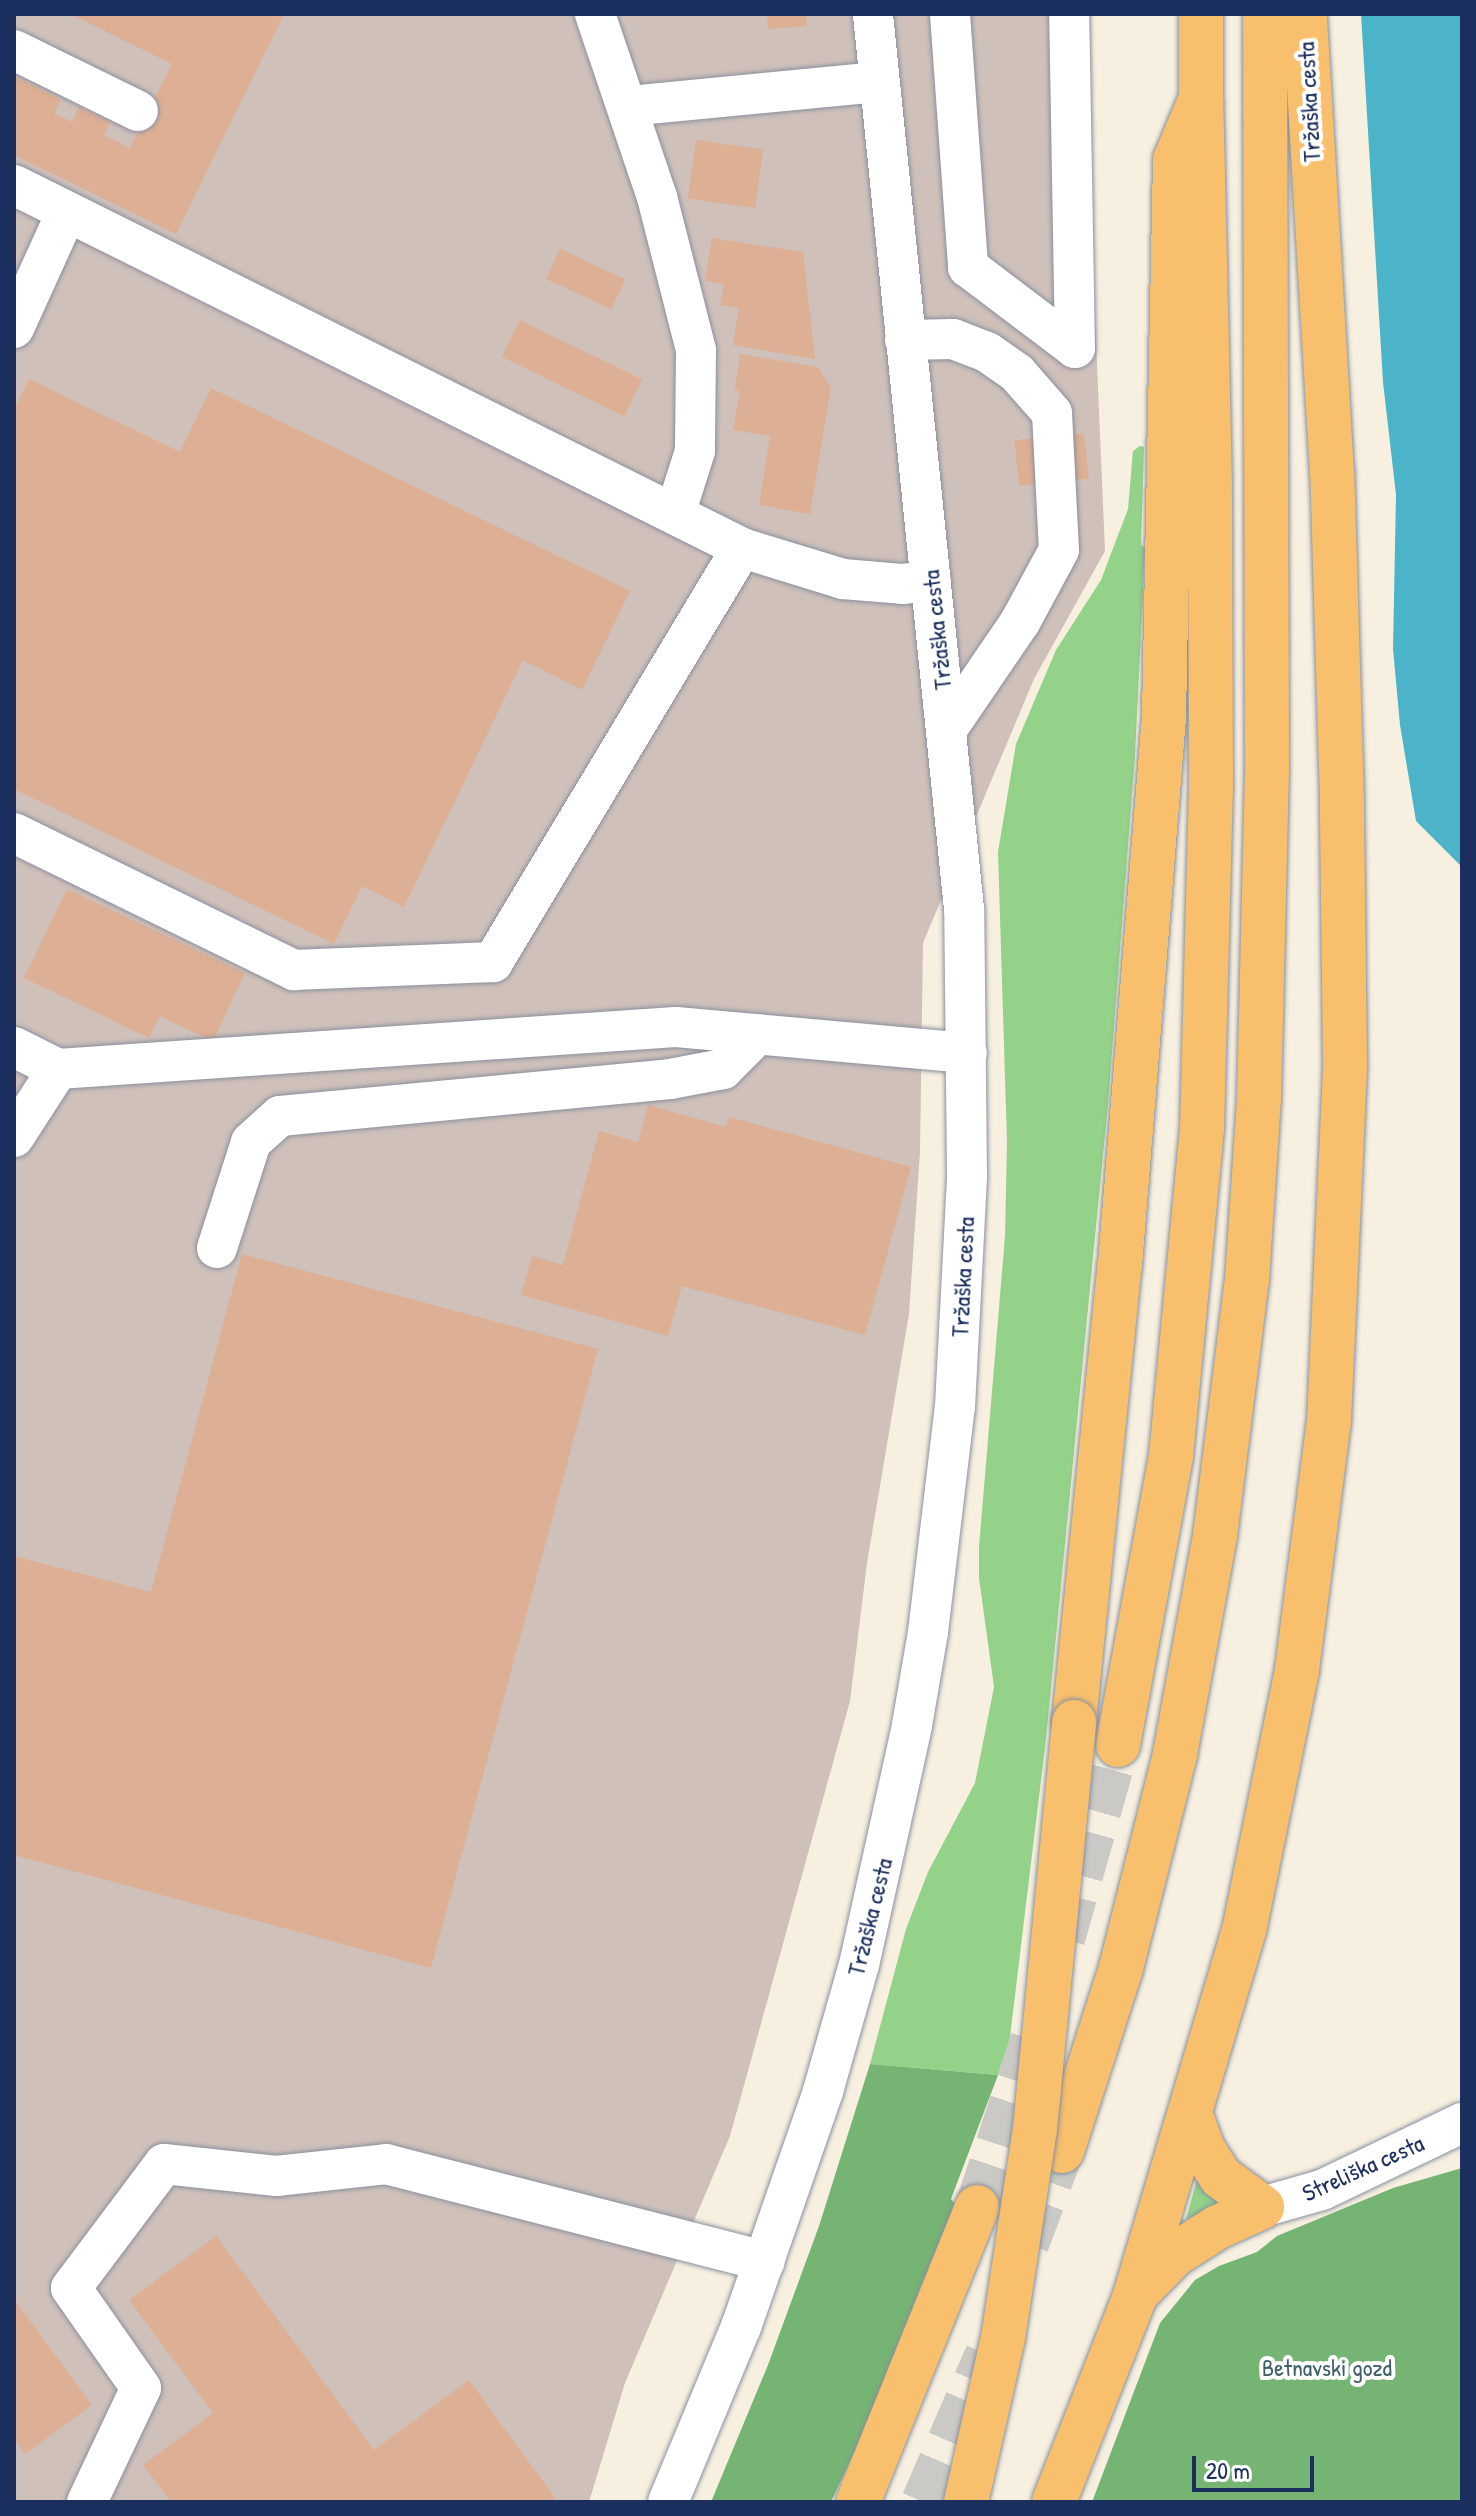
<!DOCTYPE html>
<meta charset="utf-8">
<style>
body{margin:0}
#map{position:relative;width:1476px;height:2516px;overflow:hidden;background:#f7f0e0;font-family:"Patrick Hand",sans-serif}
div>[style]{position:absolute}
.industrial>*{inset:0;background:#cfc0ba}
.green>*{inset:0;background:#93d288}
.forest>*{inset:0;background:#76b474}
.water>*{inset:0;background:#4bb4c8}
.building>*{inset:0;background:#ddaf94;transform-origin:0 0}
.highway-tunnel>*{height:44px;margin-top:-22px;transform-origin:0;background:repeating-linear-gradient(90deg,#cbc9c6 0 44px,transparent 0 66px)}
.roads{filter:drop-shadow(0 0 2px #89909f) drop-shadow(0 0 2px #89909f)}
.minor>*{height:40px;margin:-20px;padding:0 20px;transform-origin:20px;border-radius:20px;background:#fff}
.major>*{height:44px;margin:-22px;padding:0 22px;transform-origin:22px;border-radius:22px;background:#f8bf6c}
.highway>*{height:44px;margin:-22px;padding:0 22px;transform-origin:22px;border-radius:22px;background:#f8bf6c}
.bridges{filter:drop-shadow(0 0 2px #89909f) drop-shadow(0 0 2px #89909f)}
.major-bridge>*{height:44px;margin:-22px;padding:0 22px;transform-origin:22px;border-radius:22px;background:#f8bf6c}
span{translate:-50% -50%;white-space:nowrap;text-align:center;line-height:1.15;-webkit-text-stroke:8px #fff;paint-order:stroke}
.street-label{font-size:24px;color:#1b2f5e}
.park-label{font-size:24px;color:#3f606b}
.frame{position:absolute;inset:0;border:16px solid #1b2f5e;pointer-events:none}
.scale{position:absolute;left:1192px;top:2456px;width:122px;height:36px;box-sizing:border-box;border:4px solid #1b2f5e;border-top:0;padding-left:10px;font-size:24px;line-height:28px;white-space:nowrap;color:#1b2f5e;-webkit-text-stroke:6px #fff;paint-order:stroke}
</style>
<div id="map">
<div class="industrial">
<i style="clip-path:polygon(14px 14px,1082px 14px,1105px 551px,1034px 679px,923px 943px,920px 1152px,909px 1314px,867px 1563px,850px 1701px,730px 2136px,625px 2383px,589px 2502px,14px 2502px)"></i>
</div>
<div class="green">
<i style="clip-path:polygon(1140px 446px,1144px 447px,1141px 545px,1145px 548px,1135px 756px,1108px 1104px,1046px 1739px,1006px 2070px,998px 2075px,870px 2064px,906px 1929px,928px 1872px,975px 1783px,994px 1687px,979px 1578px,979px 1547px,1005px 1236px,1007px 1142px,998px 852px,1016px 744px,1056px 650px,1101px 580px,1128px 509px,1133px 451px)"></i>
<i style="clip-path:polygon(1199px 2172px,1236px 2201px,1186px 2219px)"></i>
</div>
<div class="forest">
<i style="clip-path:polygon(870px 2064px,998px 2075px,951px 2199px,957px 2206px,876px 2406px,831px 2502px,711px 2502px,768px 2365px,819px 2226px)"></i>
<i style="clip-path:polygon(1462px 2168px,1462px 2502px,1092px 2502px,1160px 2323px,1195px 2280px,1219px 2266px,1257px 2252px,1277px 2236px,1393px 2188px)"></i>
</div>
<div class="water">
<i style="clip-path:polygon(1361px 14px,1462px 14px,1462px 867px,1416px 821px,1400px 725px,1393px 649px,1396px 495px,1383px 382px)"></i>
</div>
<div class="building">
<i style="clip-path:polygon(70px 14px,284px 14px,176px 234px,14px 155px,14px 76px,61px 99px,54px 113px,72px 122px,79px 107px,110px 122px,104px 135px,130px 148px,172px 64px)"></i>
<i style="clip-path:polygon(767px 14px,806px 14px,807px 26px,768px 29px)"></i>
<i style="left:696px;top:140px;width:68px;height:59px;rotate:8deg"></i>
<i style="clip-path:polygon(712px 238px,803px 252px,815px 359px,733px 345px,739px 308px,720px 305px,724px 284px,705px 281px)"></i>
<i style="left:560px;top:249px;width:72px;height:33px;rotate:25deg"></i>
<i style="left:520px;top:320px;width:136px;height:41px;rotate:26deg"></i>
<i style="clip-path:polygon(740px 354px,818px 367px,831px 388px,810px 514px,759px 505px,770px 436px,733px 430px,740px 391px,735px 390px)"></i>
<i style="clip-path:polygon(29px 379px,180px 452px,211px 388px,630px 591px,582px 690px,523px 660px,404px 907px,362px 886px,334px 944px,14px 789px,14px 410px)"></i>
<i style="left:1084px;top:433px;width:46px;height:70px;rotate:84deg"></i>
<i style="clip-path:polygon(67px 889px,245px 973px,213px 1041px,160px 1016px,149px 1038px,24px 978px)"></i>
<i style="clip-path:polygon(648px 1105px,726px 1127px,729px 1117px,911px 1167px,865px 1335px,682px 1286px,668px 1336px,521px 1295px,532px 1256px,563px 1265px,599px 1131px,638px 1142px)"></i>
<i style="clip-path:polygon(242px 1254px,598px 1349px,431px 1968px,14px 1855px,14px 1556px,151px 1592px)"></i>
<i style="clip-path:polygon(216px 2236px,374px 2450px,469px 2380px,558px 2502px,171px 2502px,143px 2465px,213px 2413px,129px 2300px)"></i>
<i style="clip-path:polygon(14px 2299px,92px 2405px,25px 2454px,14px 2439px)"></i>
</div>
<div class="highway-tunnel">
<i style="left:1063px;top:1939px;width:202px;rotate:-74.2deg"></i>
<i style="left:977px;top:2207px;width:184px;rotate:-71.7deg"></i>
<i style="left:1027px;top:2244px;width:99px;rotate:-69.4deg"></i>
<i style="left:923px;top:2502px;width:161px;rotate:-66.6deg"></i>
</div>
<div class="roads">
<div class="minor">
<i style="left:595px;top:14px;width:193px;rotate:71.3deg"></i>
<i style="left:657px;top:197px;width:158px;rotate:75.7deg"></i>
<i style="left:696px;top:350px;width:101px;rotate:90.6deg"></i>
<i style="left:695px;top:451px;width:66px;rotate:107.6deg"></i>
<i style="left:950px;top:14px;width:254px;rotate:85.9deg"></i>
<i style="left:968px;top:267px;width:134px;rotate:37.1deg"></i>
<i style="left:1075px;top:348px;width:334px;rotate:-91deg"></i>
<i style="left:14px;top:50px;width:138px;rotate:26.2deg"></i>
<i style="left:629px;top:106px;width:251px;rotate:-5.5deg"></i>
<i style="left:14px;top:185px;width:813px;rotate:26.5deg"></i>
<i style="left:742px;top:548px;width:106px;rotate:17.1deg"></i>
<i style="left:843px;top:579px;width:59px;rotate:4.8deg"></i>
<i style="left:902px;top:584px;width:29px;rotate:-6deg"></i>
<i style="left:14px;top:328px;width:128px;rotate:-65.6deg"></i>
<i style="left:905px;top:340px;width:48px;rotate:-1.2deg"></i>
<i style="left:953px;top:339px;width:36px;rotate:21deg"></i>
<i style="left:987px;top:352px;width:37px;rotate:35deg"></i>
<i style="left:1017px;top:373px;width:53px;rotate:48.8deg"></i>
<i style="left:1052px;top:413px;width:137px;rotate:87.1deg"></i>
<i style="left:1059px;top:550px;width:82px;rotate:118.4deg"></i>
<i style="left:1020px;top:622px;width:130px;rotate:124.3deg"></i>
<i style="left:14px;top:833px;width:312px;rotate:26.1deg"></i>
<i style="left:294px;top:970px;width:199px;rotate:-2.3deg"></i>
<i style="left:493px;top:962px;width:483px;rotate:-59deg"></i>
<i style="left:14px;top:1047px;width:49px;rotate:26.6deg"></i>
<i style="left:58px;top:1069px;width:619px;rotate:-3.89deg"></i>
<i style="left:676px;top:1027px;width:292px;rotate:5.1deg"></i>
<i style="left:14px;top:1137px;width:81px;rotate:-57.1deg"></i>
<i style="left:217px;top:1248px;width:111px;rotate:-72.2deg"></i>
<i style="left:251px;top:1142px;width:39px;rotate:-42deg"></i>
<i style="left:280px;top:1116px;width:392px;rotate:-5.4deg"></i>
<i style="left:670px;top:1079px;width:54px;rotate:-10.7deg"></i>
<i style="left:723px;top:1069px;width:49px;rotate:-45deg"></i>
<i style="left:1262px;top:2207px;width:62px;rotate:-15.8deg"></i>
<i style="left:1322px;top:2190px;width:155px;rotate:-25.6deg"></i>
<i style="left:87px;top:2502px;width:126px;rotate:-64.7deg"></i>
<i style="left:141px;top:2388px;width:122px;rotate:-125deg"></i>
<i style="left:71px;top:2288px;width:155px;rotate:-53.1deg"></i>
<i style="left:164px;top:2164px;width:113px;rotate:6.1deg"></i>
<i style="left:276px;top:2176px;width:111px;rotate:-6.2deg"></i>
<i style="left:386px;top:2164px;width:391px;rotate:14.4deg"></i>
<i style="left:668px;top:2502px;width:190px;rotate:-67.4deg"></i>
<i style="left:741px;top:2327px;width:250px;rotate:-70.8deg"></i>
<i style="left:823px;top:2091px;width:131px;rotate:-74.1deg"></i>
<i style="left:859px;top:1965px;width:246px;rotate:-77.5deg"></i>
<i style="left:912px;top:1725px;width:94px;rotate:-80.2deg"></i>
<i style="left:928px;top:1632px;width:227px;rotate:-83.2deg"></i>
<i style="left:955px;top:1407px;width:232px;rotate:-87deg"></i>
<i style="left:967px;top:1175px;width:266px;rotate:-90.6deg"></i>
<i style="left:964px;top:909px;width:900px;rotate:-95.81deg"></i>
</div>
<div class="major">
<i style="left:1074px;top:1722px;width:459px;rotate:-84.3deg"></i>
<i style="left:1120px;top:1265px;width:550px;rotate:-85.41deg"></i>
<i style="left:1164px;top:717px;width:557px;rotate:-88.87deg"></i>
<i style="left:1175px;top:160px;width:67px;rotate:-67.2deg"></i>
<i style="left:1201px;top:98px;width:84px;rotate:-90deg"></i>
<i style="left:1139px;top:2291px;width:50px;rotate:-45.8deg"></i>
<i style="left:1174px;top:2255px;width:52px;rotate:-32.5deg"></i>
<i style="left:1218px;top:2227px;width:48px;rotate:-24.4deg"></i>
<i style="left:1262px;top:2207px;width:51px;rotate:-143.8deg"></i>
<i style="left:1221px;top:2177px;width:33px;rotate:-123deg"></i>
<i style="left:1203px;top:2149px;width:35px;rotate:-110deg"></i>
<i style="left:1054px;top:2502px;width:221px;rotate:-68.5deg"></i>
<i style="left:1135px;top:2296px;width:386px;rotate:-73.4deg"></i>
<i style="left:1245px;top:1926px;width:261px;rotate:-78.5deg"></i>
<i style="left:1297px;top:1670px;width:251px;rotate:-82.7deg"></i>
<i style="left:1329px;top:1421px;width:358px;rotate:-87.4deg"></i>
<i style="left:1345px;top:1063px;width:262px;rotate:-90.7deg"></i>
<i style="left:1342px;top:801px;width:328px;rotate:-91.7deg"></i>
<i style="left:1332px;top:473px;width:460px;rotate:-93.4deg"></i>
</div>
<div class="highway">
<i style="left:1118px;top:1745px;width:294px;rotate:-79.6deg"></i>
<i style="left:1171px;top:1456px;width:328px;rotate:-84.6deg"></i>
<i style="left:1202px;top:1129px;width:340px;rotate:-88.5deg"></i>
<i style="left:1211px;top:789px;width:305px;rotate:-90.2deg"></i>
<i style="left:1210px;top:484px;width:386px;rotate:-91.3deg"></i>
<i style="left:1062px;top:2151px;width:192px;rotate:-72.1deg"></i>
<i style="left:1121px;top:1968px;width:221px;rotate:-75.8deg"></i>
<i style="left:1175px;top:1754px;width:222px;rotate:-79.6deg"></i>
<i style="left:1215px;top:1536px;width:258px;rotate:-82.9deg"></i>
<i style="left:1247px;top:1280px;width:182px;rotate:-86.2deg"></i>
<i style="left:1259px;top:1098px;width:332px;rotate:-88.6deg"></i>
<i style="left:1267px;top:766px;width:752px;rotate:-90.15deg"></i>
<i style="left:858px;top:2502px;width:318px;rotate:-68deg"></i>
</div>
</div>
<div class="bridges">
<div class="major-bridge">
<i style="left:966px;top:2502px;width:168px;rotate:-77.3deg"></i>
<i style="left:1003px;top:2338px;width:211px;rotate:-81.3deg"></i>
<i style="left:1035px;top:2129px;width:409px;rotate:-84.5deg"></i>
</div>
</div>
<div class="street-label">
<span style="left:1309px;top:102px;rotate:-93deg">Tržaška cesta</span>
<span style="left:937px;top:630px;rotate:-96deg">Tržaška cesta</span>
<span style="left:963px;top:1277px;rotate:-87deg">Tržaška cesta</span>
<span style="left:870px;top:1917px;rotate:-76deg">Tržaška cesta</span>
<span style="left:1363px;top:2168px;rotate:-24deg">Streliška cesta</span>
</div>
<div class="park-label">
<span style="left:1327px;top:2368px">Betnavski gozd</span>
</div>
<div class="frame"></div>
<div class="scale">20 m</div>
</div>
